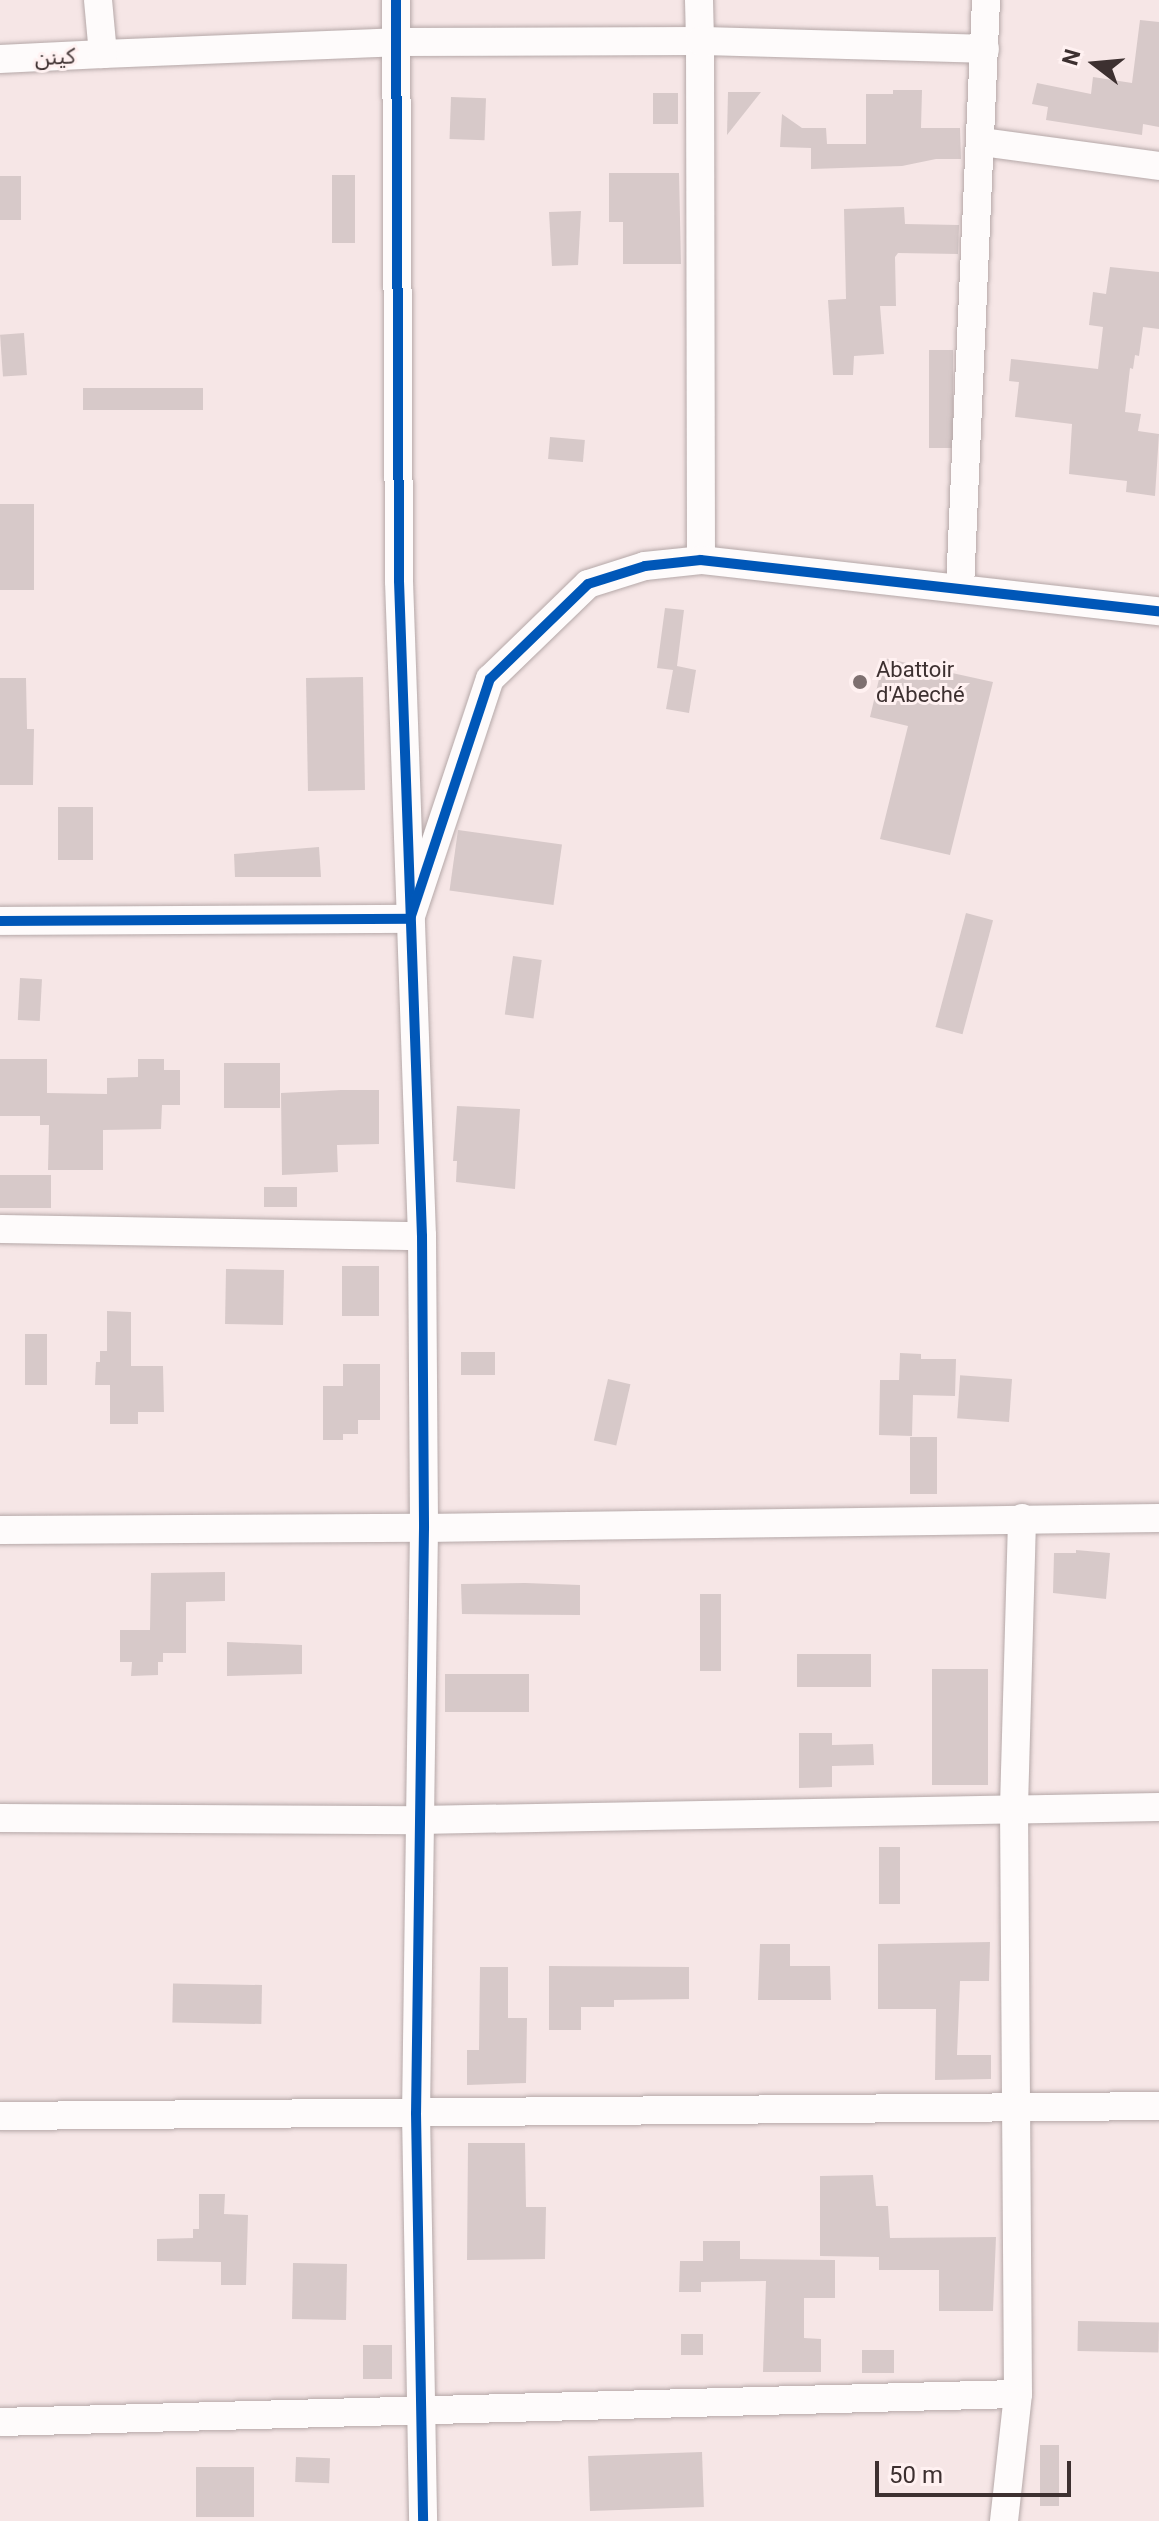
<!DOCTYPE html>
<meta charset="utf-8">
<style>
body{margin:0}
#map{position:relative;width:1159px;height:2521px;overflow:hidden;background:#f6e6e6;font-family:Roboto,"Noto Sans Arabic",sans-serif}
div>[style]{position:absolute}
.building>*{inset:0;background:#d7c9c9;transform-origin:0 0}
.roads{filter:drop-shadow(0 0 2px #b5a8a8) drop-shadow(0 0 2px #b5a8a8)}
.street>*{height:28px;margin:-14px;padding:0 14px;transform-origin:14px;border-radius:14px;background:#fefbfb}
.cycleway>*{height:10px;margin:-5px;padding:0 5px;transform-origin:5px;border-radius:5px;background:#0057b8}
.dots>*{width:22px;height:22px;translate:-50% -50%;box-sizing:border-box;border:4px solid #fff1f1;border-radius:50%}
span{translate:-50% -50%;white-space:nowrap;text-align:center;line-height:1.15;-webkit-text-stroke:6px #fff1f1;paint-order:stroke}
.street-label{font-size:22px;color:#3d3030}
.poi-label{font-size:22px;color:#3d3030}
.left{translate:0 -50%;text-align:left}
.north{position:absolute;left:1055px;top:24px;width:80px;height:80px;-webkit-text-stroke:6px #fff1f1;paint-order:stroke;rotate:286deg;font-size:22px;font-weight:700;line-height:32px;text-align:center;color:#3d3030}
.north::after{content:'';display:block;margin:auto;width:28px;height:36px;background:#3d3030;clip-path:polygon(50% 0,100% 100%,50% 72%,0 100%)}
.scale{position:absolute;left:875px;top:2461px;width:196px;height:36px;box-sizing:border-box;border:4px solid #3d3030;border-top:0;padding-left:10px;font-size:24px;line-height:28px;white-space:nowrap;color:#3d3030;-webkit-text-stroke:6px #fff1f1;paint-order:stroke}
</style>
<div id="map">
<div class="building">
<i style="clip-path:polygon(1140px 20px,1159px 22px,1159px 127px,1143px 124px,1142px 135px,1046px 120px,1048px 107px,1032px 104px,1037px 83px,1091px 94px,1093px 77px,1132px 83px)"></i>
<i style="clip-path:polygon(893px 90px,922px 90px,921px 128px,960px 128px,961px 159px,936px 159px,902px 166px,811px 169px,811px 148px,780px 147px,782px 114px,802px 128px,826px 128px,827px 144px,866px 144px,866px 94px,893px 94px)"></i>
<i style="clip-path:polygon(728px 92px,761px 92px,727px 135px)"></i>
<i style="left:653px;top:93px;width:25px;height:31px"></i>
<i style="left:451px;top:97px;width:35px;height:42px;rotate:2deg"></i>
<i style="clip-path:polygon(609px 173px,679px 173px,681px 264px,623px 264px,623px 222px,609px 222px)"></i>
<i style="left:332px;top:175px;width:23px;height:68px"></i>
<i style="left:21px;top:176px;width:44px;height:21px;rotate:90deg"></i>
<i style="clip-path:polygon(904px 207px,905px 224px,959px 225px,958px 254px,898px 253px,895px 257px,896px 306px,880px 306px,884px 354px,854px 356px,853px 375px,833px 375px,828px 300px,846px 299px,844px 209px)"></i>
<i style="clip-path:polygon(581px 211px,578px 265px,552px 266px,549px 212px)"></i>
<i style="clip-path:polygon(1110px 267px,1159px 272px,1159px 329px,1143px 327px,1139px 356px,1135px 355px,1133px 369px,1130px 368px,1125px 412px,1141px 414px,1138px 431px,1159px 434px,1155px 496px,1126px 492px,1127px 481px,1069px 474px,1072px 424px,1015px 417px,1019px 382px,1009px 381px,1011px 359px,1098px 369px,1103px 327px,1089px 325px,1093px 292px,1106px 294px)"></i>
<i style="left:24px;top:333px;width:42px;height:24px;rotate:86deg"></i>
<i style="left:929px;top:350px;width:24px;height:98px"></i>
<i style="left:203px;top:388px;width:22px;height:120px;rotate:90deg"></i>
<i style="left:550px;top:437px;width:35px;height:22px;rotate:5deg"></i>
<i style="left:0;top:504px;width:34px;height:86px"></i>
<i style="clip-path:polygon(665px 608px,684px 610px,677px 666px,696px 670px,689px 713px,666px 709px,673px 670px,657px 668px)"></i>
<i style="clip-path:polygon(884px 658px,993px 682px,950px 855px,880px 839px,908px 726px,870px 717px)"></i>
<i style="left:363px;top:677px;width:113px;height:57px;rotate:89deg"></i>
<i style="clip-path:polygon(0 678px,26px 678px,27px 729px,34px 729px,33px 785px,0 785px)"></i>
<i style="left:58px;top:807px;width:35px;height:53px"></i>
<i style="left:458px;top:830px;width:105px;height:61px;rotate:8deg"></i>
<i style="clip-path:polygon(319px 847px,321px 877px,235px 877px,234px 854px)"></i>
<i style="left:966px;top:913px;width:28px;height:118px;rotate:15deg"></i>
<i style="left:513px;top:956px;width:29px;height:59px;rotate:8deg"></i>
<i style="left:20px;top:978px;width:22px;height:42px;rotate:3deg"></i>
<i style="clip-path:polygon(0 1059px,47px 1059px,47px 1093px,107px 1094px,107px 1078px,138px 1077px,138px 1059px,164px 1059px,164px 1070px,180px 1070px,180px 1105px,162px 1105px,161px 1129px,103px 1130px,103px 1170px,48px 1170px,49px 1125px,40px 1125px,40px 1116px,0 1116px)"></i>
<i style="left:224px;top:1063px;width:56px;height:45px"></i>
<i style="clip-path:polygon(341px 1090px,379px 1090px,379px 1144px,337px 1145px,338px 1172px,282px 1175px,281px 1093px)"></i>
<i style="clip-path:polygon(457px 1106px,520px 1109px,515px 1189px,456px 1182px,457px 1161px,453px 1161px)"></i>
<i style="left:0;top:1175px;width:51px;height:33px"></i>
<i style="left:264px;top:1187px;width:33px;height:20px"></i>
<i style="left:379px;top:1266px;width:50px;height:37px;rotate:90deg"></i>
<i style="left:226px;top:1269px;width:58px;height:55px;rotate:1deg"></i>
<i style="clip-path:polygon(107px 1311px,131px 1312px,131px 1366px,163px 1366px,164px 1412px,138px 1412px,138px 1424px,110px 1424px,110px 1385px,95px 1385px,96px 1362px,100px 1362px,100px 1351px,107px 1351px)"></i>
<i style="left:25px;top:1334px;width:22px;height:51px"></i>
<i style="left:461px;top:1352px;width:34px;height:23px"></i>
<i style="clip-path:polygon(900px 1353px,921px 1354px,921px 1359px,956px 1359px,955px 1396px,913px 1395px,912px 1436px,879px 1435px,880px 1380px,899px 1380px)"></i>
<i style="clip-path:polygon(343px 1364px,380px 1364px,380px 1420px,358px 1420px,358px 1434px,343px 1434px,343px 1440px,323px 1440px,323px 1386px,343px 1386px)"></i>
<i style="left:608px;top:1379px;width:23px;height:63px;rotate:13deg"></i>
<i style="left:1012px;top:1379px;width:43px;height:52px;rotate:94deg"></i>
<i style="left:910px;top:1437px;width:27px;height:57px"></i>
<i style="clip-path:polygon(1076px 1550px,1110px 1553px,1106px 1599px,1053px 1593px,1054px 1553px,1076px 1553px)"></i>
<i style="clip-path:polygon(225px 1572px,225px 1601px,186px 1602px,186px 1653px,163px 1653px,163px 1662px,158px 1662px,158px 1675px,131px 1676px,132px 1662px,120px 1662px,120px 1630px,150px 1630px,151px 1573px)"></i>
<i style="clip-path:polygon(525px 1583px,580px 1585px,580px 1615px,462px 1614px,461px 1584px)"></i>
<i style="left:700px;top:1594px;width:21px;height:77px"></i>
<i style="clip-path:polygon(227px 1642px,302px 1645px,302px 1674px,227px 1676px)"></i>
<i style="left:797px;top:1654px;width:74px;height:33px"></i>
<i style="left:988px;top:1669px;width:116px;height:56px;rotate:90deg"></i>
<i style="left:445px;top:1674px;width:84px;height:38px"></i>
<i style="clip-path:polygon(799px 1733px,832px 1733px,832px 1745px,873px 1744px,874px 1765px,832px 1766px,832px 1787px,799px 1788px)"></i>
<i style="left:879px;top:1847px;width:21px;height:57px"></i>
<i style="clip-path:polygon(990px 1942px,989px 1981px,960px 1981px,957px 2055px,991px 2055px,991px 2079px,935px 2080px,936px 2009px,878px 2009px,878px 1944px)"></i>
<i style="clip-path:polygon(760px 1944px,790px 1944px,790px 1966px,830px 1966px,831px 2000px,758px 2000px)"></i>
<i style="clip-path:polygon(549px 1966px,689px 1967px,689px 1999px,614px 2000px,614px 2007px,581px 2007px,581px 2030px,549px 2030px)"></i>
<i style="clip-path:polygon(480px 1967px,508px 1967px,508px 2018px,527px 2018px,526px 2083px,467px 2085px,467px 2050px,479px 2050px)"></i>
<i style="left:262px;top:1985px;width:39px;height:89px;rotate:91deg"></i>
<i style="clip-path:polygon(468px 2143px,525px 2143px,526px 2207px,546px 2207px,545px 2259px,467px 2260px)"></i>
<i style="clip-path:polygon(873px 2175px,876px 2206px,888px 2206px,890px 2238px,996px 2237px,993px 2311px,939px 2311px,939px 2270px,879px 2270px,879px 2257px,820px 2256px,820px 2176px)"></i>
<i style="clip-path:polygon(199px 2194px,225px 2194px,224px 2214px,248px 2215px,246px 2285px,221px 2285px,221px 2262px,157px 2261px,157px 2239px,193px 2238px,193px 2229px,199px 2229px)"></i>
<i style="clip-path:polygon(703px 2241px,740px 2241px,740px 2259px,835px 2260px,835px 2298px,804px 2298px,804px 2338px,821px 2339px,821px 2372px,763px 2372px,766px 2281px,701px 2282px,701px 2292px,679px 2292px,680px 2261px,703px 2261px)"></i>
<i style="left:293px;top:2263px;width:54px;height:56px;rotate:1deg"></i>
<i style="left:1078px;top:2321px;width:81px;height:30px;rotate:1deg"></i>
<i style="left:681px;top:2334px;width:22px;height:21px"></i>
<i style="left:363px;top:2345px;width:29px;height:34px"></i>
<i style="left:862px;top:2350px;width:32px;height:23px"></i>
<i style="left:1040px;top:2445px;width:19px;height:61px"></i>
<i style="left:702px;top:2452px;width:55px;height:114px;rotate:88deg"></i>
<i style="left:296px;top:2457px;width:34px;height:25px;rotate:2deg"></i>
<i style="left:254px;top:2467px;width:50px;height:58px;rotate:90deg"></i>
</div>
<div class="roads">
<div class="street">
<i style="left:396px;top:0;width:581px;rotate:89.7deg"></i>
<i style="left:399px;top:581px;width:655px;rotate:87.99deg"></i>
<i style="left:422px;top:1236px;width:292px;rotate:89.6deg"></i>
<i style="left:424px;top:1528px;width:585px;rotate:90.78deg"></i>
<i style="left:416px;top:2113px;width:408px;rotate:89deg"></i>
<i style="left:103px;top:54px;width:293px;rotate:-2.3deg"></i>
<i style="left:396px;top:42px;width:304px;rotate:-0.2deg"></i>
<i style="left:700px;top:41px;width:41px;rotate:-91.4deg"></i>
<i style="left:0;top:59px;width:103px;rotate:-2.8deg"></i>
<i style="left:103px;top:54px;width:54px;rotate:-95.3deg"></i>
<i style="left:982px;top:142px;width:179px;rotate:7.7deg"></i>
<i style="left:701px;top:560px;width:519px;rotate:-90.11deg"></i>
<i style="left:700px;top:41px;width:285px;rotate:1.6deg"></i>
<i style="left:960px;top:587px;width:588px;rotate:-87.46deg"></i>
<i style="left:0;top:921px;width:410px;rotate:-0.3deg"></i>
<i style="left:410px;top:919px;width:253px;rotate:-71.6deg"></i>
<i style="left:490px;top:679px;width:136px;rotate:-44.1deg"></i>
<i style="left:588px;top:584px;width:60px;rotate:-17.5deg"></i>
<i style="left:645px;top:566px;width:56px;rotate:-6.1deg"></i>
<i style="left:701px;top:560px;width:461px;rotate:6.4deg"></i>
<i style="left:0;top:1229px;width:422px;rotate:1deg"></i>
<i style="left:0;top:1530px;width:424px;rotate:-0.3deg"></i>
<i style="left:424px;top:1528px;width:735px;rotate:-0.78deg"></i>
<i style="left:0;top:1818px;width:418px;rotate:0.3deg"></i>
<i style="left:418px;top:1820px;width:741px;rotate:-1.01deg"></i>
<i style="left:0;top:2116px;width:1159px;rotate:-0.49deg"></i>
<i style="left:0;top:2422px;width:1018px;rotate:-1.58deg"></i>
<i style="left:1004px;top:2521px;width:128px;rotate:-83.7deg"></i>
<i style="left:1018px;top:2394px;width:587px;rotate:-90.39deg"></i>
<i style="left:1014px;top:1807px;width:289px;rotate:-88.4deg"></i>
</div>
</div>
<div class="cycleway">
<i style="left:396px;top:0;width:581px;rotate:89.7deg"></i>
<i style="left:399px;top:581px;width:655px;rotate:87.99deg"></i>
<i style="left:422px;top:1236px;width:292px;rotate:89.6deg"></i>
<i style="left:424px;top:1528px;width:585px;rotate:90.78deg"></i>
<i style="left:416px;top:2113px;width:408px;rotate:89deg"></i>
<i style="left:0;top:921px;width:410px;rotate:-0.3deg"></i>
<i style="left:410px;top:919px;width:253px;rotate:-71.6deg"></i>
<i style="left:490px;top:679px;width:136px;rotate:-44.1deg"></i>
<i style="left:588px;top:584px;width:60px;rotate:-17.5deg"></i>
<i style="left:645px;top:566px;width:56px;rotate:-6.1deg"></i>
<i style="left:701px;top:560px;width:461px;rotate:6.4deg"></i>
</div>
<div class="dots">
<i style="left:860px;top:682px;background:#7e7070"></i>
</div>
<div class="street-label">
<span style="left:55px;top:57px;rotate:-3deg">كينن</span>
</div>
<div class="poi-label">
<span class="left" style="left:876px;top:682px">Abattoir<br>d'Abeché</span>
</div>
<div class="north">N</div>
<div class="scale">50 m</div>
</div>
